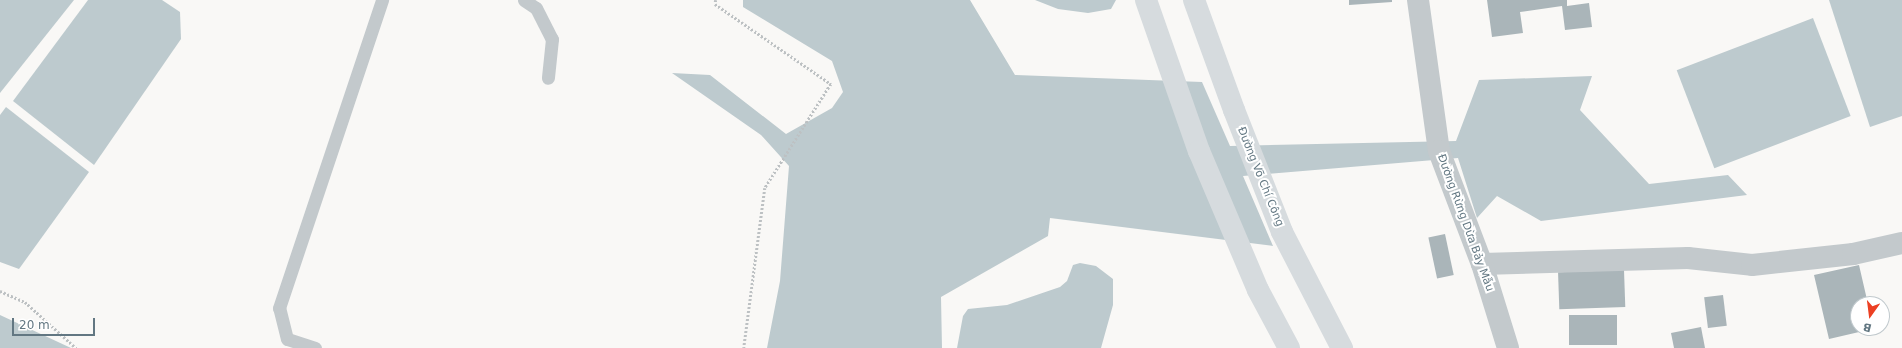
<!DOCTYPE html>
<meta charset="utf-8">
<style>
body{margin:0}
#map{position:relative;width:1902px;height:348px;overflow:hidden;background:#f9f8f6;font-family:"DejaVu Sans",sans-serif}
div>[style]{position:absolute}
.water>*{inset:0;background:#bdcace;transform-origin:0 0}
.building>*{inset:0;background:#aab5b9;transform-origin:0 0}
.path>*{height:2.5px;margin-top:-1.25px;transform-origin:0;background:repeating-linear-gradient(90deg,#bdc1c3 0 2px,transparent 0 4px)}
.service>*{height:13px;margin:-6.5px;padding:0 6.5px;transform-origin:6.5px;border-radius:6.5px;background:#c3c9cc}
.minor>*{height:22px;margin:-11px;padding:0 11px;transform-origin:11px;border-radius:11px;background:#c3c9cc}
.tertiary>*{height:22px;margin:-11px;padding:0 11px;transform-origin:11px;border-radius:11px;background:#c3c9cc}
.primary>*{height:22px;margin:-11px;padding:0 11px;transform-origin:11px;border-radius:11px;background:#d6dbde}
span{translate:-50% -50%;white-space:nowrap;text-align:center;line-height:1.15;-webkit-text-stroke:4px #fff;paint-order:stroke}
.street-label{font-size:11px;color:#627782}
.north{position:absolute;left:1850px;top:296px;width:40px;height:40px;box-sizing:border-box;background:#fff;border:1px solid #c0c9cd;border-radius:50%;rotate:194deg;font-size:11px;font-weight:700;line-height:16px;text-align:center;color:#627782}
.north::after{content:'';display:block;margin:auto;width:14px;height:18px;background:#ec4023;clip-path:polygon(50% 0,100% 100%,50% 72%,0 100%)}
.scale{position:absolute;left:12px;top:318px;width:83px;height:18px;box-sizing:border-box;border:2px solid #627782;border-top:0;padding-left:5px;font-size:12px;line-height:14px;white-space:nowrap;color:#627782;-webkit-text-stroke:3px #fff;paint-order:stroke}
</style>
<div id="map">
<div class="water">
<i style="clip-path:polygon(0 0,74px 0,0 93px)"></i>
<i style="clip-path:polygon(88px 0,162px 0,180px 12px,181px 39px,94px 165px,13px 101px)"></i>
<i style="clip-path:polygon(743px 0,970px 0,1015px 75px,1202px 82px,1230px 146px,1456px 141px,1479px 80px,1592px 76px,1580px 110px,1649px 184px,1728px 175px,1747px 195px,1541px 221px,1497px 196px,1477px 218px,1458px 158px,1243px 176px,1273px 246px,1050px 218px,1048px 236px,941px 297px,942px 348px,767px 348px,780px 281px,789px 166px,761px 135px,672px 73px,710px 75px,786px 134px,832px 108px,843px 92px,832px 61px,743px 7px)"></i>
<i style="clip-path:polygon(1035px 0,1116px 0,1111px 9px,1088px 13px,1058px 9px)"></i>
<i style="clip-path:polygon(1829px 0,1902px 0,1902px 116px,1870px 127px)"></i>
<i style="left:1813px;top:18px;width:105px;height:146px;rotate:69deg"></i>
<i style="clip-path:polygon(6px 107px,89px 172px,19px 269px,0 262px,0 115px)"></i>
<i style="clip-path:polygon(1080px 263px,1096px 266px,1113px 279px,1113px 305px,1101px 348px,957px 348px,963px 316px,968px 309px,1007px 305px,1060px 287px,1067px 281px,1073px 265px)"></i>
<i style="clip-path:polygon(0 315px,71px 348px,0 348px)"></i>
</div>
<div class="building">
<i style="clip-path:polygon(1349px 0,1392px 0,1392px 2px,1349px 5px)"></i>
<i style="clip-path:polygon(1487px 0,1567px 0,1567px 6px,1589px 3px,1592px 27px,1565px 30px,1562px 6px,1520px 12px,1523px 33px,1492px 37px)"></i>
<i style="left:1445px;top:234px;width:42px;height:17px;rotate:78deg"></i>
<i style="clip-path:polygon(1859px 265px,1868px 304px,1858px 304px,1858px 328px,1872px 329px,1829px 339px,1814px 275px)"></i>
<i style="left:1624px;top:270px;width:37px;height:66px;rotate:88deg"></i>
<i style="left:1723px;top:295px;width:31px;height:19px;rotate:83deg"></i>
<i style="left:1569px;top:315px;width:48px;height:30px"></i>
<i style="clip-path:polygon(1701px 327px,1705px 348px,1674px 348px,1671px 333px)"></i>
</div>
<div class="path">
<i style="left:716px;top:0;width:4px;rotate:104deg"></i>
<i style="left:715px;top:4px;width:141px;rotate:34.6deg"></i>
<i style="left:831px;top:84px;width:123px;rotate:122.4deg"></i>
<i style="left:765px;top:188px;width:161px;rotate:97.5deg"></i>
<i style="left:0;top:291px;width:27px;rotate:24deg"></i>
<i style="left:25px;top:302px;width:69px;rotate:42deg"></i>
</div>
<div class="service">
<i style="left:524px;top:0;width:14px;rotate:34deg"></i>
<i style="left:536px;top:8px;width:35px;rotate:63deg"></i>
<i style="left:552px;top:39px;width:39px;rotate:96deg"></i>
<i style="left:315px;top:348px;width:29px;rotate:-162deg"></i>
<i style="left:287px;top:339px;width:32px;rotate:-104deg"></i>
<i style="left:279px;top:308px;width:325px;rotate:-71.5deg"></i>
</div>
<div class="minor">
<i style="left:1482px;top:264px;width:206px;rotate:-1.7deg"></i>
<i style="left:1688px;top:258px;width:64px;rotate:6.2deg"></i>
<i style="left:1752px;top:265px;width:102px;rotate:-6.2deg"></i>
<i style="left:1853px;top:254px;width:50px;rotate:-12.7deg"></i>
</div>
<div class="tertiary">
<i style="left:1418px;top:0;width:152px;rotate:82.1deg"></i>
<i style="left:1439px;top:151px;width:121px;rotate:69.2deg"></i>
<i style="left:1482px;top:264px;width:88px;rotate:72.8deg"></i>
</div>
<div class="primary">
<i style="left:1146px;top:0;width:160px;rotate:70.7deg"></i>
<i style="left:1199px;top:151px;width:151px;rotate:67deg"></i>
<i style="left:1258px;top:290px;width:66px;rotate:61.9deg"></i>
<i style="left:1194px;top:0;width:117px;rotate:70deg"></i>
<i style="left:1234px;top:110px;width:131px;rotate:68.5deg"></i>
<i style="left:1282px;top:232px;width:131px;rotate:62.7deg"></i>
</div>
<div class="street-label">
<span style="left:1260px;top:177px;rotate:68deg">Đường Võ Chí Công</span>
<span style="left:1465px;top:223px;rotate:70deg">Đường Rừng Dừa Bảy Mẫu</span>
</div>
<div class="north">B</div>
<div class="scale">20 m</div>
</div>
